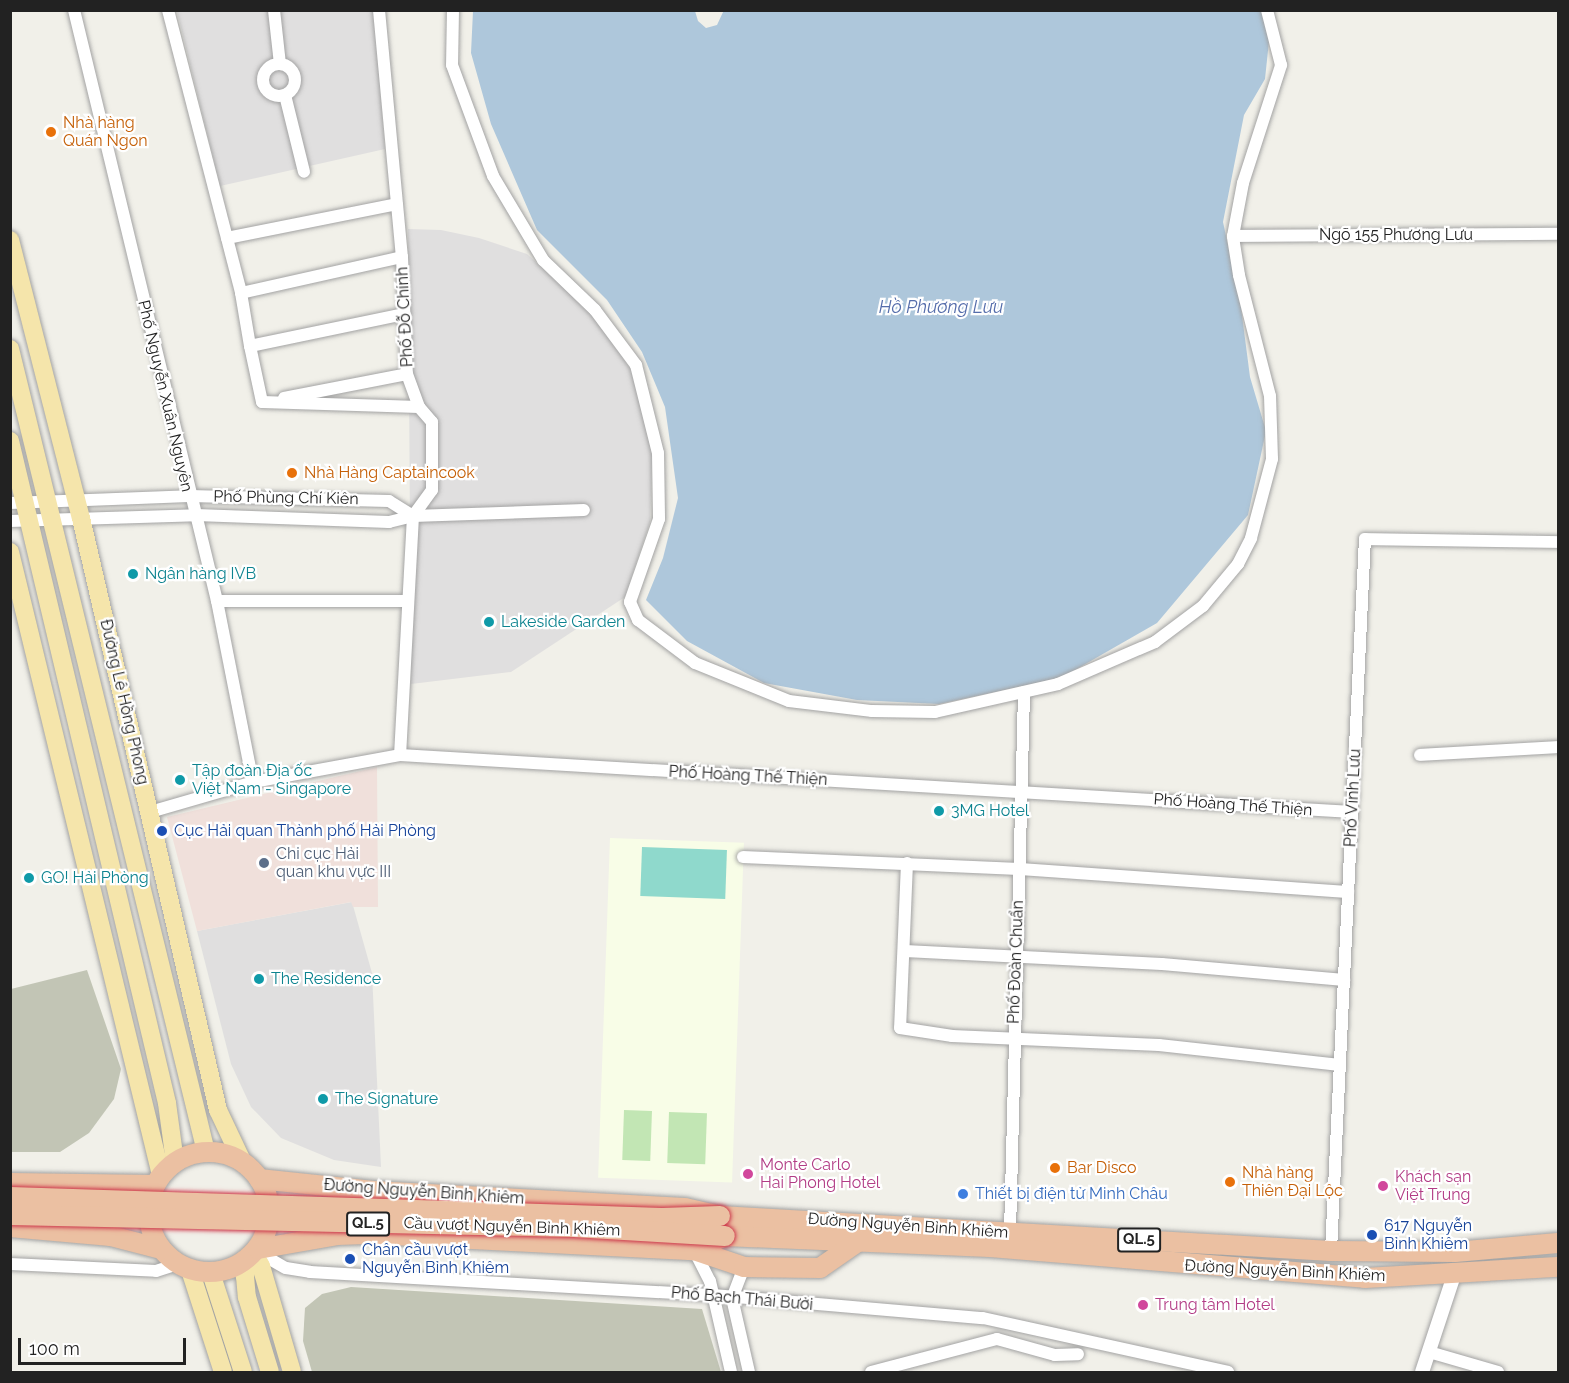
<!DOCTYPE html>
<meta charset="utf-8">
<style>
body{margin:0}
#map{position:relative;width:1569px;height:1383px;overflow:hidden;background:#f1f0e9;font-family:Raleway,sans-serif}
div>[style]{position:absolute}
.residential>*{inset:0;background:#e0dfdf}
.commercial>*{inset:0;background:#f0e0db}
.education>*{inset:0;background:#f8fde7;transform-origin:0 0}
.construction>*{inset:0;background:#c2c5b5}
.grass>*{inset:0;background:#c2e6b4;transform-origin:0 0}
.pitch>*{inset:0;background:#8fd9cc;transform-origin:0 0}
.water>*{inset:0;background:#aec7db}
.roads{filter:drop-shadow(0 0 2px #a3a3a3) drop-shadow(0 0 2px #a3a3a3)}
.minor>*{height:12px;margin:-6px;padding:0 6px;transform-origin:6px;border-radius:6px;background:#fff}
.minor>.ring{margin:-6px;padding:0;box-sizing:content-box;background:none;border:12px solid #fff;border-radius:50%}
.tertiary>*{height:14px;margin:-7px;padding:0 7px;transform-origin:7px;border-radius:7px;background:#fff}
.primary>*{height:18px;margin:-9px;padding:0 9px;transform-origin:9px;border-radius:9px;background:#f5e5ab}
.trunk>*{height:20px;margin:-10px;padding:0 10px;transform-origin:10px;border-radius:10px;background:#ebc0a2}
.trunk>.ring{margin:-10px;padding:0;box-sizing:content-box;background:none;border:20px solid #ebc0a2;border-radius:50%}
.bridges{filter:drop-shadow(0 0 2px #cd384b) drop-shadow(0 0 2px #cd384b)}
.trunk-bridge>*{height:20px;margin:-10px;padding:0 10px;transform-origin:10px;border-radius:10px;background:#ebc0a2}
.dots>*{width:16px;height:16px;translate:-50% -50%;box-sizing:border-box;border:3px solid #fff;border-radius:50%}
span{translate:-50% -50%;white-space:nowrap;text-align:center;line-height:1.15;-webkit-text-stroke:4.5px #fff;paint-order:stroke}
.shield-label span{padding:2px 4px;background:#fff;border:2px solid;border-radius:4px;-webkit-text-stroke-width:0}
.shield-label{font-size:15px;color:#222;font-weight:700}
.food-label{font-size:16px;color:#c56008}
.left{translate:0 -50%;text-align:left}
.street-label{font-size:16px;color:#222}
.culture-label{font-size:16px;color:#0d838f}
.transit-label{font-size:16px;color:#164399}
.service-label{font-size:16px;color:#4e5e75}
.hotel-label{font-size:16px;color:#b23c85}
.shop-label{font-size:16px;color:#366cbe}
.water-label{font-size:18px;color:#556dab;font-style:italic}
.frame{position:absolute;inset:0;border:12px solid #222;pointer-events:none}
.scale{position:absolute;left:18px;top:1338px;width:168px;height:27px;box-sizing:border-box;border:3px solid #222;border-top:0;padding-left:8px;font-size:18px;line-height:21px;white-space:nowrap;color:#222;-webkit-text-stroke:4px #fff;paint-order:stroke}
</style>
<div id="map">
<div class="residential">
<i style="clip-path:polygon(177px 11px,374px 11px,385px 149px,220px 186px)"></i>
<i style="clip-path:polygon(408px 229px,441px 230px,479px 238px,527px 254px,591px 313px,632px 371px,652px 454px,650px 522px,625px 597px,511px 672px,411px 684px)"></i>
<i style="clip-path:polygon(352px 902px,372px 973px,381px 1167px,334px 1160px,281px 1138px,251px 1107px,231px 1064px,197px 931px)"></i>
</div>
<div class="commercial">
<i style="clip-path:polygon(377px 767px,378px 907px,353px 907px,351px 902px,197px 931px,167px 817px)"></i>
</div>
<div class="education">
<i style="left:610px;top:838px;width:134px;height:340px;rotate:2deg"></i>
</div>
<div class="construction">
<i style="clip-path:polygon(87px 970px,121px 1069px,114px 1099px,89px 1133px,60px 1152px,11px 1152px,11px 989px)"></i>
<i style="clip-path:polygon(351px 1287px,702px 1309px,721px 1372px,312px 1372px,303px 1341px,305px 1308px,322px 1294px)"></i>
</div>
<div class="grass">
<i style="left:624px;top:1110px;width:28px;height:50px;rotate:2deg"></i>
<i style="left:669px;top:1112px;width:38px;height:51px;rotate:2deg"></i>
</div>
<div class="pitch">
<i style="left:642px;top:847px;width:85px;height:49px;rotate:2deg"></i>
</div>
<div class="water">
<i style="clip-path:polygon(724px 10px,1262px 11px,1269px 41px,1265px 79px,1244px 115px,1223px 222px,1240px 300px,1250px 377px,1266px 431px,1248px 515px,1157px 623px,1061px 678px,939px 704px,857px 700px,764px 683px,687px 641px,646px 600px,663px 558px,678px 498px,665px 407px,642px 352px,607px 300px,537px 230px,491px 124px,471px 53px,473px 11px,695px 11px,698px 21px,706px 28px,717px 25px)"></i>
</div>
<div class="roads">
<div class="minor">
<i style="left:74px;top:10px;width:608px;rotate:76.4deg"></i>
<i style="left:217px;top:601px;width:185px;rotate:78.8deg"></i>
<i style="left:168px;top:10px;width:292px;rotate:75.5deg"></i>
<i style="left:274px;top:10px;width:54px;rotate:83.7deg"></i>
<i style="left:379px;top:10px;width:248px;rotate:84.7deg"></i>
<i style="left:402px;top:257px;width:117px;rotate:87.6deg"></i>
<i style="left:407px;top:374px;width:35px;rotate:70deg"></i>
<i style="left:419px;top:407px;width:20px;rotate:49deg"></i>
<i style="left:432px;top:422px;width:68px;rotate:90deg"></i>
<i style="left:432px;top:490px;width:32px;rotate:126deg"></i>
<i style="left:413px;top:516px;width:239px;rotate:93.1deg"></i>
<i style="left:453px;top:10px;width:55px;rotate:91deg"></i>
<i style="left:452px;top:65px;width:118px;rotate:69.7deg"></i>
<i style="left:493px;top:176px;width:98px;rotate:59.2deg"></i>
<i style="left:543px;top:260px;width:72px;rotate:43.9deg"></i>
<i style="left:595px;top:310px;width:69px;rotate:53.3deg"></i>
<i style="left:636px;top:365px;width:91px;rotate:76deg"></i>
<i style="left:658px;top:453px;width:66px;rotate:89.1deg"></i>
<i style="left:659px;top:519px;width:88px;rotate:109.3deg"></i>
<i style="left:630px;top:602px;width:20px;rotate:66deg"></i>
<i style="left:638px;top:620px;width:71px;rotate:37deg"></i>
<i style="left:695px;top:663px;width:101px;rotate:22deg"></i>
<i style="left:789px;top:701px;width:84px;rotate:6.9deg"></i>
<i style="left:872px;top:711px;width:63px;rotate:0.9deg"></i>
<i style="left:935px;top:712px;width:126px;rotate:-12.8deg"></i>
<i style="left:1058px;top:684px;width:106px;rotate:-23.4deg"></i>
<i style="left:1155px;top:642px;width:60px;rotate:-36.9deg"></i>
<i style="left:1203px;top:606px;width:55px;rotate:-50.2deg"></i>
<i style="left:1238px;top:564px;width:29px;rotate:-63deg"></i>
<i style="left:1251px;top:538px;width:82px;rotate:-75.1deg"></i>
<i style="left:1272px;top:459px;width:63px;rotate:-91.8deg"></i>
<i style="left:1270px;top:396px;width:125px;rotate:-104.4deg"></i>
<i style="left:1239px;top:275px;width:39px;rotate:-99deg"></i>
<i style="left:1233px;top:236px;width:54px;rotate:-79.3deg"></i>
<i style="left:1243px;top:183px;width:124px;rotate:-72.1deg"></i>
<i style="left:1281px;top:65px;width:57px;rotate:-104.3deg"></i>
<i class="ring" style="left:263px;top:64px;width:20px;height:20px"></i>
<i style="left:285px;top:95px;width:79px;rotate:76.1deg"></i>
<i style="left:1233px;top:236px;width:325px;rotate:-0.4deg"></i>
<i style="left:227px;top:238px;width:173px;rotate:-11.3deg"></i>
<i style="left:250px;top:346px;width:54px;rotate:-99.6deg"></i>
<i style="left:241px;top:293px;width:165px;rotate:-12.6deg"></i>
<i style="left:284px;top:398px;width:125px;rotate:-11deg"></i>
<i style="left:262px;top:402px;width:57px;rotate:-102.1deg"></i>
<i style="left:250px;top:346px;width:158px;rotate:-11.7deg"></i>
<i style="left:262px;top:402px;width:157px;rotate:1.8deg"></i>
<i style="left:10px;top:503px;width:179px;rotate:-2.2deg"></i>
<i style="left:189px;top:496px;width:200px;rotate:1.4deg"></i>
<i style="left:389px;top:501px;width:28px;rotate:32deg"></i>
<i style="left:10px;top:521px;width:186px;rotate:-1.8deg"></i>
<i style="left:196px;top:515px;width:193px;rotate:2.1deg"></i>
<i style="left:389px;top:522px;width:25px;rotate:-14deg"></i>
<i style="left:413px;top:516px;width:171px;rotate:-2deg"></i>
<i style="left:217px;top:601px;width:189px"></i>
<i style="left:1420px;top:755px;width:138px;rotate:-3.3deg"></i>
<i style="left:150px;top:812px;width:107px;rotate:-16.2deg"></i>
<i style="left:253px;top:782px;width:149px;rotate:-10.4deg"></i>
<i style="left:400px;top:755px;width:954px;rotate:3.43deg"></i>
<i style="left:743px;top:857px;width:276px;rotate:2.5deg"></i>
<i style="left:1019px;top:869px;width:330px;rotate:4deg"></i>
<i style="left:907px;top:863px;width:165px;rotate:92.4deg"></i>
<i style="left:900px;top:1028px;width:53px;rotate:8.7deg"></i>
<i style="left:952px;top:1036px;width:207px;rotate:2.5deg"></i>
<i style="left:1159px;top:1045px;width:182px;rotate:6.3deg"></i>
<i style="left:905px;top:951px;width:257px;rotate:2.9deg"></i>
<i style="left:1162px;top:964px;width:183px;rotate:5deg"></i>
<i style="left:1010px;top:1232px;width:540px;rotate:-88.51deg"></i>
<i style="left:694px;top:1250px;width:35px;rotate:63deg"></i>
<i style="left:710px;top:1281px;width:93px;rotate:77deg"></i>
<i style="left:256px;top:1251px;width:34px;rotate:30deg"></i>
<i style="left:286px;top:1268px;width:24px;rotate:9deg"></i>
<i style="left:310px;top:1272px;width:404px;rotate:3.3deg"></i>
<i style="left:713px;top:1295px;width:271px;rotate:4.9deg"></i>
<i style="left:983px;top:1318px;width:251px;rotate:12.4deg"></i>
<i style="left:1331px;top:1251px;width:713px;rotate:-87.27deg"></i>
<i style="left:1365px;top:539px;width:193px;rotate:0.9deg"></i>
<i style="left:10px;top:1264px;width:146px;rotate:2.7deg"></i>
<i style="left:156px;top:1271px;width:22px;rotate:-18deg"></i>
<i style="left:744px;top:1267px;width:33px;rotate:111deg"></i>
<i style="left:732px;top:1298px;width:76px;rotate:77.1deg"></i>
<i style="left:1429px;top:1352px;width:72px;rotate:16.2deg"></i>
<i style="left:871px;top:1372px;width:130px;rotate:-14.7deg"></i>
<i style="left:997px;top:1339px;width:60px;rotate:15.4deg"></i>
<i style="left:1055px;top:1355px;width:23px;rotate:-2deg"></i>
</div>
<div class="tertiary">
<i style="left:1422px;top:1372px;width:102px;rotate:-71.7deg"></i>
</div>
<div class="primary">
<i style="left:10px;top:240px;width:287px;rotate:75.7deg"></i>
<i style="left:81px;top:518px;width:608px;rotate:76.97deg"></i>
<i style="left:218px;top:1110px;width:56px;rotate:64.8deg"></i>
<i style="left:10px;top:349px;width:827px;rotate:76.28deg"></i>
<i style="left:10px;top:441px;width:680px;rotate:76.66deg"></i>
<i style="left:167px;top:1103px;width:60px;rotate:82.3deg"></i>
<i style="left:10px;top:552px;width:641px;rotate:76.38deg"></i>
<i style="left:254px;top:1253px;width:15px;rotate:62deg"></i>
<i style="left:261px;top:1266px;width:110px;rotate:73.7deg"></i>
<i style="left:250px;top:1257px;width:20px;rotate:105deg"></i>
<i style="left:245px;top:1276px;width:21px;rotate:85deg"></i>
<i style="left:247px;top:1297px;width:78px;rotate:73deg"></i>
<i style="left:190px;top:1270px;width:107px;rotate:72.1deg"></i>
<i style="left:211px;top:1273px;width:104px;rotate:72.1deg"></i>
</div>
<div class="trunk">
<i class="ring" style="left:149px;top:1152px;width:100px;height:100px"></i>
<i style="left:259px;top:1179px;width:115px;rotate:6deg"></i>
<i style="left:373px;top:1191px;width:312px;rotate:3.1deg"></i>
<i style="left:685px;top:1208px;width:36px;rotate:13deg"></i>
<i style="left:720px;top:1216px;width:612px;rotate:3.28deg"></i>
<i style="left:1331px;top:1251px;width:124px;rotate:0.5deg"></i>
<i style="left:1455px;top:1252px;width:103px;rotate:-5deg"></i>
<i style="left:10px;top:1183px;width:145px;rotate:0.8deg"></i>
<i style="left:10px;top:1227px;width:101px;rotate:5.1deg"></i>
<i style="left:111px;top:1236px;width:52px;rotate:14.6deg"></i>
<i style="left:258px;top:1249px;width:80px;rotate:-10deg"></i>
<i style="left:337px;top:1235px;width:37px;rotate:-2deg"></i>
<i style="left:374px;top:1234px;width:320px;rotate:2.9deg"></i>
<i style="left:694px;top:1250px;width:34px;rotate:-24deg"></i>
<i style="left:725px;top:1236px;width:265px;rotate:2.4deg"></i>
<i style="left:990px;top:1247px;width:376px;rotate:4.7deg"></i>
<i style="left:1365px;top:1278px;width:193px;rotate:-3.3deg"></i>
<i style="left:694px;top:1250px;width:53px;rotate:18.8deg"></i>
<i style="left:744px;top:1267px;width:76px;rotate:0.8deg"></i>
<i style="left:820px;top:1268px;width:47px;rotate:-34.7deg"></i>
</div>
</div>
<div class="bridges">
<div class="trunk-bridge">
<i style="left:10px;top:1197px;width:652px;rotate:1.84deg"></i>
<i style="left:662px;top:1218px;width:58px;rotate:-2deg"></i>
<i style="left:10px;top:1215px;width:564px;rotate:1.22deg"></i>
<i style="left:574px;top:1227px;width:151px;rotate:3.4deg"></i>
</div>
</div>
<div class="dots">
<i style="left:51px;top:132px;background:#e8710a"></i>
<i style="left:292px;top:473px;background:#e8710a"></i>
<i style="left:133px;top:574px;background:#0f9aa8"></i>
<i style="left:489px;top:622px;background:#0f9aa8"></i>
<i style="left:180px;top:780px;background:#0f9aa8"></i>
<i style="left:939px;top:811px;background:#0f9aa8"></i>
<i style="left:162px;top:831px;background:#1a4fb4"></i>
<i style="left:264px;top:863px;background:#5c6f8a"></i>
<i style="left:29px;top:878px;background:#0f9aa8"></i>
<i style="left:259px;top:979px;background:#0f9aa8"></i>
<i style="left:323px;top:1099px;background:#0f9aa8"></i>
<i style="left:1055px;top:1168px;background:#e8710a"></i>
<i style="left:748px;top:1174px;background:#d1479c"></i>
<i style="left:1230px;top:1182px;background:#e8710a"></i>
<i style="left:1383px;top:1186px;background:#d1479c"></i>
<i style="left:963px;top:1194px;background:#3f7fe0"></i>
<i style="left:1372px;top:1235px;background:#1a4fb4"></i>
<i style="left:350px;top:1259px;background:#1a4fb4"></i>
<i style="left:1143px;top:1305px;background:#d1479c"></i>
</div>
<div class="shield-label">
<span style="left:368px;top:1224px">QL.5</span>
<span style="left:1139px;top:1240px">QL.5</span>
</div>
<div class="food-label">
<span class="left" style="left:63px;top:132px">Nhà hàng<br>Quán Ngon</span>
<span class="left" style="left:304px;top:473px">Nhà Hàng Captaincook</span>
<span class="left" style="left:1067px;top:1168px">Bar Disco</span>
<span class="left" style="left:1242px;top:1182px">Nhà hàng<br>Thiên Đại Lộc</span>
</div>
<div class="street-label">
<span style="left:1396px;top:235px">Ngõ 155 Phương Lưu</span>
<span style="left:405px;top:317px;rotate:-93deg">Phố Đỗ Chính</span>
<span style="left:165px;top:396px;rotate:77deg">Phố Nguyễn Xuân Nguyên</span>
<span style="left:286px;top:498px;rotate:1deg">Phố Phùng Chí Kiên</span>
<span style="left:124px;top:702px;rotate:77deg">Đường Lê Hồng Phong</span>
<span style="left:748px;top:776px;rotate:3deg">Phố Hoàng Thế Thiện</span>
<span style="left:1353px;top:798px;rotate:-87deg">Phố Vĩnh Lưu</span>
<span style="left:1233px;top:805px;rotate:4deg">Phố Hoàng Thế Thiện</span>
<span style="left:1016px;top:962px;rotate:-88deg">Phố Đoàn Chuẩn</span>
<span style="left:424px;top:1192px;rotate:4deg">Đường Nguyễn Bỉnh Khiêm</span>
<span style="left:908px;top:1226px;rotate:4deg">Đường Nguyễn Bỉnh Khiêm</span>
<span style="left:512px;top:1227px;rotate:2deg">Cầu vượt Nguyễn Bỉnh Khiêm</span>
<span style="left:1285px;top:1271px;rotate:3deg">Đường Nguyễn Bình Khiêm</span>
<span style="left:742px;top:1299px;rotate:5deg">Phố Bạch Thái Bưởi</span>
</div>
<div class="culture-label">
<span class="left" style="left:145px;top:574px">Ngân hàng IVB</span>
<span class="left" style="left:501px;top:622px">Lakeside Garden</span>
<span class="left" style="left:192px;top:780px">Tập đoàn Địa ốc<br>Việt Nam - Singapore</span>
<span class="left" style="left:951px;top:811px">3MG Hotel</span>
<span class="left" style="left:41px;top:878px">GO! Hải Phòng</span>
<span class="left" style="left:271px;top:979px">The Residence</span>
<span class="left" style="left:335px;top:1099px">The Signature</span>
</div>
<div class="transit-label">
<span class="left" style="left:174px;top:831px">Cục Hải quan Thành phố Hải Phòng</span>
<span class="left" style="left:1384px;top:1235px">617 Nguyễn<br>Bỉnh Khiêm</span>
<span class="left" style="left:362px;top:1259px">Chân cầu vượt<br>Nguyễn Bỉnh Khiêm</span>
</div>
<div class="service-label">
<span class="left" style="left:276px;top:863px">Chi cục Hải<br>quan khu vực III</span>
</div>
<div class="hotel-label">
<span class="left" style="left:760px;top:1174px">Monte Carlo<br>Hai Phong Hotel</span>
<span class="left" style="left:1395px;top:1186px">Khách sạn<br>Việt Trung</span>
<span class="left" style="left:1155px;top:1305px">Trung tâm Hotel</span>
</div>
<div class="shop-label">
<span class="left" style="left:975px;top:1194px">Thiết bị điện tử Minh Châu</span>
</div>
<div class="water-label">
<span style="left:941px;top:307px">Hồ Phương Lưu</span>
</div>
<div class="frame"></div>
<div class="scale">100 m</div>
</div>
